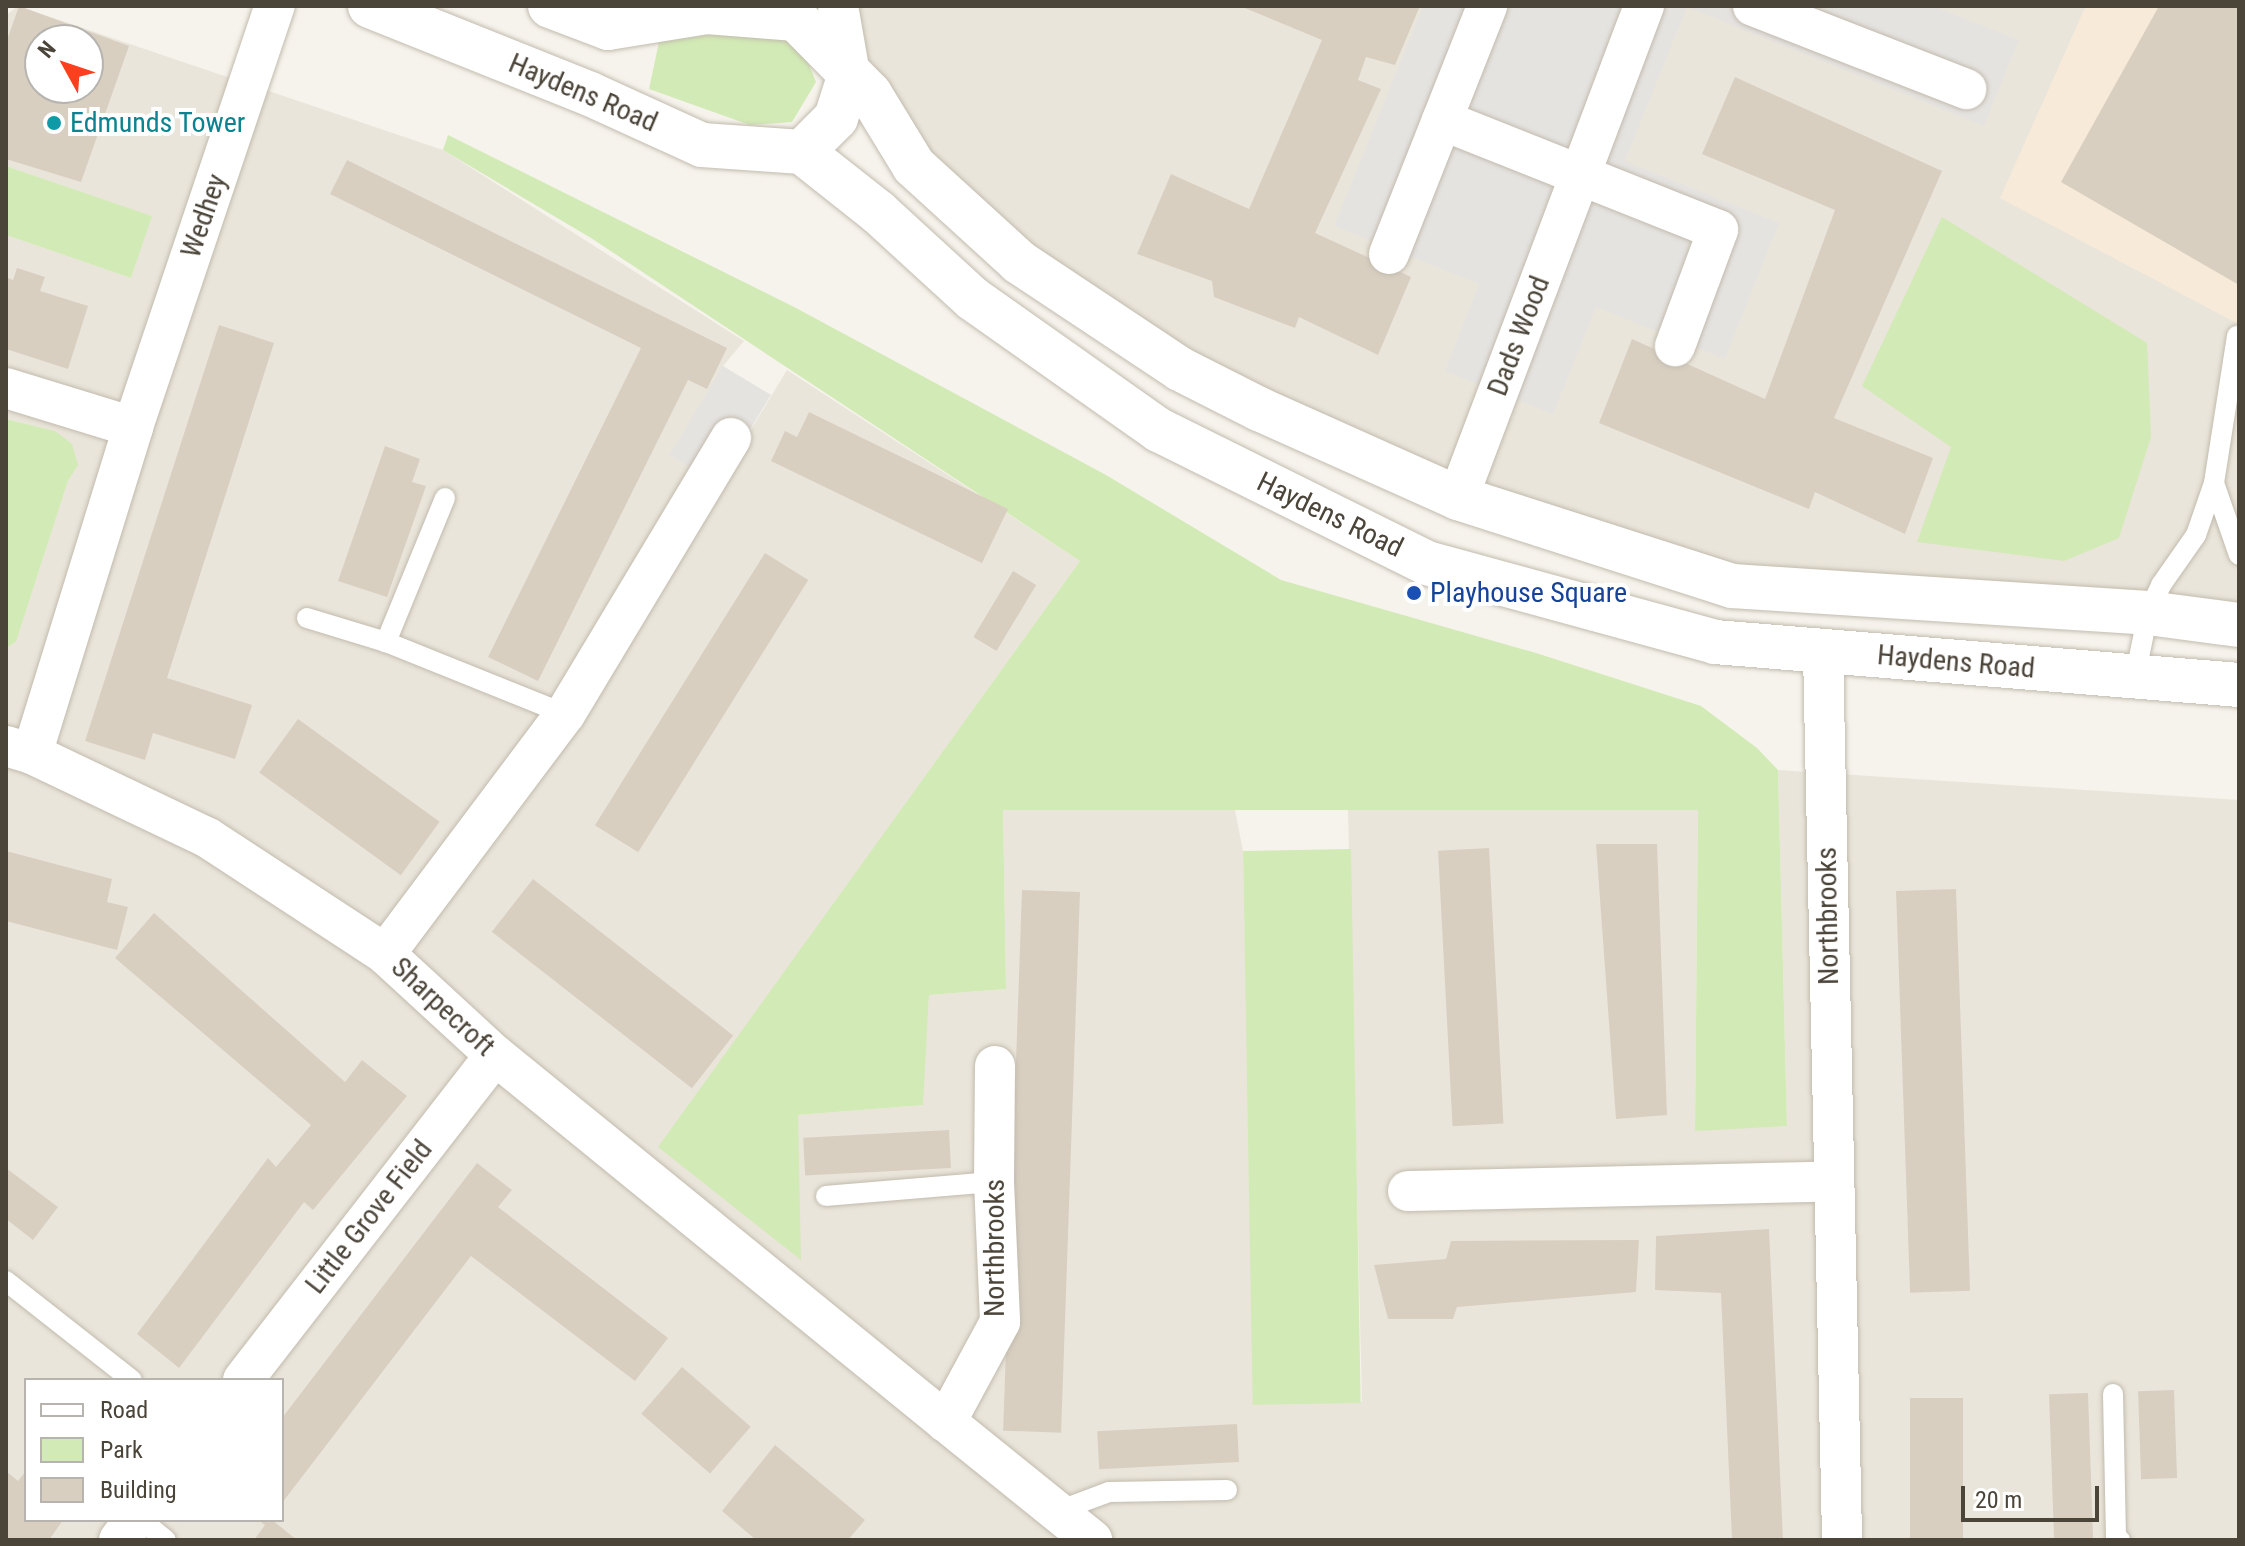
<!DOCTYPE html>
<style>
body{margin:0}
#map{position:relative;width:2245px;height:1546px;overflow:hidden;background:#f6f3ec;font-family:"Roboto Condensed",sans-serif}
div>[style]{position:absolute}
.residential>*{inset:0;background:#eae5da}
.commercial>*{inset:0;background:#f7ead8}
.green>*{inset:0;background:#d2eab5;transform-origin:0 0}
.parking>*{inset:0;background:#e5e3e0;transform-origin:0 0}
.building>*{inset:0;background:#d8cfc1;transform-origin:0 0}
.roads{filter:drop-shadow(0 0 2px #c2bbae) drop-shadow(0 0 2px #c2bbae)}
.service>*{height:20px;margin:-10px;padding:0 10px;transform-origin:10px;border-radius:10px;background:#fff}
.minor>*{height:40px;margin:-20px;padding:0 20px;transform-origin:20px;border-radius:20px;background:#fff}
.tertiary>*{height:44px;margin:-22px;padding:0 22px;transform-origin:22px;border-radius:22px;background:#fff}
.dots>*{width:22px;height:22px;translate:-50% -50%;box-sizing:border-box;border:4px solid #fff;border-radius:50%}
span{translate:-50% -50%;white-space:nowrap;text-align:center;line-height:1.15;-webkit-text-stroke:8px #fff;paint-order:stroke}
.street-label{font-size:28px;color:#4b4439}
.culture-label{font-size:28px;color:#0d838f}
.left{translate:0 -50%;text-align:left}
.transit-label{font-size:28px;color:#164399}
.frame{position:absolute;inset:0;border:8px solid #4b4439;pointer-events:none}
.legend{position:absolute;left:24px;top:1378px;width:260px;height:144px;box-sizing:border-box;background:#fff;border:2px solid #b7b4b0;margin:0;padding:10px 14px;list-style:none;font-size:24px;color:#4b4439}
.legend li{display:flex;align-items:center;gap:16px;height:40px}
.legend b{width:40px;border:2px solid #b7b4b0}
.north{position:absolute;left:24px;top:24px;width:80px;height:80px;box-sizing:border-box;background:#fff;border:2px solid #b7b4b0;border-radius:50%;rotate:310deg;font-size:22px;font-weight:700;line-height:32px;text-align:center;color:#4b4439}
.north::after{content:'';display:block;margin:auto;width:28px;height:36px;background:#fc3f1d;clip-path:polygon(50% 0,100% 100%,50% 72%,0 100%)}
.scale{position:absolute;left:1961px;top:1486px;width:138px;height:36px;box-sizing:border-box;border:4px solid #4b4439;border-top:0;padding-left:10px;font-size:24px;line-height:28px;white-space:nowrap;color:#4b4439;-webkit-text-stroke:6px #fff;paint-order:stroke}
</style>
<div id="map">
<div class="residential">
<i style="clip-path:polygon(evenodd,18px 6px,443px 150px,744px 341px,723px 366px,718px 484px,787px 370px,1080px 561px,659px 1147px,798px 1115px,922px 1105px,929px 995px,1006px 989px,1003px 810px,1235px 810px,1243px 851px,1255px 1399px,1362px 1402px,1348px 810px,1698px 810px,1695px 1130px,1787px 1126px,1778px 770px,2239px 800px,2239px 1540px,6px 1540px,6px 648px,16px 642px,68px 481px,77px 465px,55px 431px,6px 419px,6px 235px,131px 278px,151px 216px,6px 166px,6px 15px,18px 6px,40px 40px,88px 40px,88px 88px,40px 88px,40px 40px,18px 6px,26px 1380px,282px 1380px,282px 1520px,26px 1520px,26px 1380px)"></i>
<i style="clip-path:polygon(551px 6px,2086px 6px,2001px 198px,2239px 324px,2239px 626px,1732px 586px,1458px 498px,1068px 295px,796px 19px)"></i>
</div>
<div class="commercial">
<i style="clip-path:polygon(2086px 6px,2239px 6px,2239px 324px,2000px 198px)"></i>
</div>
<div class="green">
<i style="clip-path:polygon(759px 27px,801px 45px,816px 82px,792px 122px,750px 125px,649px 89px,659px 42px)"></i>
<i style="clip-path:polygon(448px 135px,796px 308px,1106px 475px,1281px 580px,1536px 653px,1701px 706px,1757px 748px,1778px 770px,1787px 1126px,1695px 1131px,1698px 810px,1003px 810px,1006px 989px,929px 995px,923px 1105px,798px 1115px,801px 1260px,658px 1147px,1080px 561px,591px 238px,443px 150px)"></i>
<i style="clip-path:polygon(6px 166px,152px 216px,131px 278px,6px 235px)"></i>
<i style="clip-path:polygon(1942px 217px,2147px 343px,2151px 437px,2119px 538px,2064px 561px,1917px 542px,1951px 447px,1862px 386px)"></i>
<i style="clip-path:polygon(6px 419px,55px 431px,72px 444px,78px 465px,68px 481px,16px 642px,6px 648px)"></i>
<i style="left:1351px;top:849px;width:554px;height:108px;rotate:89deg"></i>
</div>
<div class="parking">
<i style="clip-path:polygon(1423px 6px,1933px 6px,2019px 40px,1984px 126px,1687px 7px,1625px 161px,1779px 223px,1725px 359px,1596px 307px,1553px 414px,1445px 371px,1479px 284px,1334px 226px)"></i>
<i style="left:723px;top:366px;width:56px;height:104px;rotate:31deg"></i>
</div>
<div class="building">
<i style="clip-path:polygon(evenodd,19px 6px,129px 46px,81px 182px,6px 159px,6px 43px,19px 6px,40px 40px,88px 40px,88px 88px,40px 88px,40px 40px)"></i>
<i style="clip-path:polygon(1240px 6px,1420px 6px,1395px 65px,1366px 57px,1358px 80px,1381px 89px,1315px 233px,1411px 277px,1378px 355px,1299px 317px,1295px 328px,1214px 297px,1212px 281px,1137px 254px,1171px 174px,1249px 209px,1322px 40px)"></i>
<i style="clip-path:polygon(2159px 6px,2239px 6px,2239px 285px,2061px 182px)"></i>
<i style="clip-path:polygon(1735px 77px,1942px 171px,1834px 418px,1933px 458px,1905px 534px,1815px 492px,1809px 509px,1599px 423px,1632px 339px,1765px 399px,1835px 210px,1702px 154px)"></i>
<i style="clip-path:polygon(347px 160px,727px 348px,707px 389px,688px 380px,538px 681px,488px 657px,641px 348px,330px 194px)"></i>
<i style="clip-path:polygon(17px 268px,45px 277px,40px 291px,88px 306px,68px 369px,6px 349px,6px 277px,13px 280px)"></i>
<i style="clip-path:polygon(219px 325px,274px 343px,167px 678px,252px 705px,235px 759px,153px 733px,145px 760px,85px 741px)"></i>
<i style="clip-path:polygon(809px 412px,1008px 509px,982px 563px,771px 461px,785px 431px,797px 437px)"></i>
<i style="clip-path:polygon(385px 446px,420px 459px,412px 482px,426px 486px,387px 597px,338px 581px)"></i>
<i style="left:765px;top:553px;width:51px;height:321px;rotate:32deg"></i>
<i style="left:1013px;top:571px;width:27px;height:77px;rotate:31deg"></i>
<i style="left:298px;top:719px;width:175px;height:66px;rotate:36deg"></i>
<i style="clip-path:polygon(1596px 844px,1657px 844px,1667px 1115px,1616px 1119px)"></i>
<i style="left:1489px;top:848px;width:276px;height:51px;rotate:87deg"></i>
<i style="clip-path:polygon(6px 851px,112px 879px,107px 902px,128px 907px,117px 950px,6px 921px)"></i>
<i style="left:533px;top:879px;width:254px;height:67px;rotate:38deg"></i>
<i style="left:1956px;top:889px;width:402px;height:60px;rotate:88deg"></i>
<i style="left:1022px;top:890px;width:58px;height:541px;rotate:2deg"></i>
<i style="clip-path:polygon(154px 913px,345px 1082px,362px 1060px,407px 1096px,313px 1210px,304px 1202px,179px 1368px,137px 1334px,268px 1158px,276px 1167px,311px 1125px,115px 958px)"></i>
<i style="left:949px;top:1130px;width:38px;height:146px;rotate:87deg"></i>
<i style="clip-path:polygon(477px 1163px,512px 1190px,498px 1207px,668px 1338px,635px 1381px,471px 1256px,282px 1503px,282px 1418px)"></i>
<i style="clip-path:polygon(6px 1168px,58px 1207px,33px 1240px,6px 1219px)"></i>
<i style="clip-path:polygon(1769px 1229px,1783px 1540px,1732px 1540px,1721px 1293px,1655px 1290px,1656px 1236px)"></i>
<i style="clip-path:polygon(1639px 1240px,1636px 1292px,1457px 1307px,1453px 1319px,1388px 1319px,1374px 1265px,1446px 1259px,1451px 1241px)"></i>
<i style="left:682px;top:1367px;width:91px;height:62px;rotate:41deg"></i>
<i style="left:2174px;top:1390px;width:88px;height:36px;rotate:88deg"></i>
<i style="left:2088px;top:1393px;width:147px;height:39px;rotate:88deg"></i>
<i style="left:1910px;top:1398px;width:53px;height:142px"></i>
<i style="left:1237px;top:1424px;width:38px;height:140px;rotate:87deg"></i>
<i style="clip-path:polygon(775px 1445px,865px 1520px,848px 1540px,756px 1540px,722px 1511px)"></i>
<i style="clip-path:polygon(6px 1471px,18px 1481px,26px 1471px,26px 1520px,63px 1520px,49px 1540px,6px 1540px)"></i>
<i style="clip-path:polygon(258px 1520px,272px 1520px,297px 1540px,254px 1540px,265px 1525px)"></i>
</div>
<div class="roads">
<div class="service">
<i style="left:2214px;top:483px;width:149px;rotate:-81.1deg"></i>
<i style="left:445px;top:498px;width:156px;rotate:112.3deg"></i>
<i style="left:386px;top:642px;width:193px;rotate:21.9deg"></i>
<i style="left:307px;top:618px;width:83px;rotate:16.9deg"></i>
<i style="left:2135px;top:677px;width:65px;rotate:-78.5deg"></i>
<i style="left:2148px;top:613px;width:31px;rotate:-65deg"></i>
<i style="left:2161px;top:585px;width:61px;rotate:-55deg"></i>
<i style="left:2196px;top:535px;width:55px;rotate:-70.9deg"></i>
<i style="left:2214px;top:483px;width:76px;rotate:70.9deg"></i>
<i style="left:826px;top:1196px;width:169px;rotate:-4.8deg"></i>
<i style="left:6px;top:1281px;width:160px;rotate:38.2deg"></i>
<i style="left:2113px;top:1394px;width:143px;rotate:88.8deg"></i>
<i style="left:2116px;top:1537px;width:5px;rotate:37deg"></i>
<i style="left:1058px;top:1511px;width:54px;rotate:-20.4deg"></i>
<i style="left:1109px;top:1492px;width:118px;rotate:-1deg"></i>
<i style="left:141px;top:1520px;width:32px;rotate:39deg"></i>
</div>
<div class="minor">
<i style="left:838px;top:6px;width:69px;rotate:80deg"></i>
<i style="left:1753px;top:6px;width:229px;rotate:21.3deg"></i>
<i style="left:1442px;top:120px;width:297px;rotate:21.7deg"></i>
<i style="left:1718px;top:230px;width:124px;rotate:110.3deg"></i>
<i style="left:1389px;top:254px;width:267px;rotate:-68.4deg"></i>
<i style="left:6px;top:388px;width:133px;rotate:17.1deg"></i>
<i style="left:731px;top:438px;width:322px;rotate:121deg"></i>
<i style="left:565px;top:714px;width:300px;rotate:126.9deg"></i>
<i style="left:385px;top:954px;width:149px;rotate:42.6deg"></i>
<i style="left:495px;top:1055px;width:581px;rotate:39.14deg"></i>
<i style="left:1458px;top:498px;width:526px;rotate:-69.29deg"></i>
<i style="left:1823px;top:652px;width:888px;rotate:88.77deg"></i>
<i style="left:6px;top:746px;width:27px;rotate:17deg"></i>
<i style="left:32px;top:754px;width:342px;rotate:-72.8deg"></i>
<i style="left:133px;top:427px;width:444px;rotate:-71.4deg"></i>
<i style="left:32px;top:754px;width:195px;rotate:25.5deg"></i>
<i style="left:208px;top:838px;width:212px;rotate:33.2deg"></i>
<i style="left:995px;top:1066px;width:116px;rotate:90.5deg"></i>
<i style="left:994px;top:1182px;width:140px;rotate:87.5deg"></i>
<i style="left:1000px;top:1322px;width:114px;rotate:118.4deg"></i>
<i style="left:946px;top:1422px;width:188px;rotate:38.9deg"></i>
<i style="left:1408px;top:1191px;width:426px;rotate:-1.3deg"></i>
<i style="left:243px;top:1380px;width:411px;rotate:-52.2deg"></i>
<i style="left:119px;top:1540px;width:25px;rotate:-53deg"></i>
</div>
<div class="tertiary">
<i style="left:370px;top:6px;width:237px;rotate:21.8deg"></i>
<i style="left:590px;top:94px;width:123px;rotate:24.5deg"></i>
<i style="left:702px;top:145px;width:100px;rotate:4deg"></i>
<i style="left:802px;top:152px;width:97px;rotate:38.3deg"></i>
<i style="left:878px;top:212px;width:129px;rotate:42.5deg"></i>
<i style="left:973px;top:299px;width:228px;rotate:35.2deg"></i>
<i style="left:1159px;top:430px;width:299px;rotate:26.4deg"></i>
<i style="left:1427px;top:563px;width:299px;rotate:15.3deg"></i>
<i style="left:1715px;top:642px;width:526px;rotate:4.69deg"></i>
<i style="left:550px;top:6px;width:62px;rotate:20.8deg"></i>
<i style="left:608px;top:28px;width:100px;rotate:-9.2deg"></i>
<i style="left:707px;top:12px;width:89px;rotate:4.5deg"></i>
<i style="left:796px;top:19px;width:105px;rotate:45.4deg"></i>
<i style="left:870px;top:94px;width:84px;rotate:58.6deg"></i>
<i style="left:914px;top:166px;width:142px;rotate:42.4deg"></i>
<i style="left:1019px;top:262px;width:193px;rotate:33.6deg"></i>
<i style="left:1180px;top:369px;width:89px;rotate:26.9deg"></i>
<i style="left:1259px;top:409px;width:218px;rotate:24.1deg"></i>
<i style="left:1458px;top:498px;width:288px;rotate:17.8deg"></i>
<i style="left:1732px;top:586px;width:417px;rotate:3.7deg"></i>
<i style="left:2148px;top:613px;width:92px;rotate:7.5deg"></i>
<i style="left:802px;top:152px;width:48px;rotate:-45deg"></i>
<i style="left:836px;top:118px;width:46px;rotate:-72.3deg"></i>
</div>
</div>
<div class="dots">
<i style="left:54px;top:123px;background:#0f9aa8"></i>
<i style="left:1414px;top:593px;background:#1a4fb4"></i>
</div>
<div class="street-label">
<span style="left:583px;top:93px;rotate:23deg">Haydens Road</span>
<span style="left:204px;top:216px;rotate:-71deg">Wedhey</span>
<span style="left:1519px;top:336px;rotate:-69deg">Dads Wood</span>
<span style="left:1330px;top:515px;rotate:26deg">Haydens Road</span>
<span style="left:1956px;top:662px;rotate:5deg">Haydens Road</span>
<span style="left:1828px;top:916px;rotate:-91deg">Northbrooks</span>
<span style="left:443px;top:1007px;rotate:43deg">Sharpecroft</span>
<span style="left:369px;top:1217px;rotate:-52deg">Little Grove Field</span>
<span style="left:995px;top:1248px;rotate:-90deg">Northbrooks</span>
</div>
<div class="culture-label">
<span class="left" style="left:70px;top:123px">Edmunds Tower</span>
</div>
<div class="transit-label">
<span class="left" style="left:1430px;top:593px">Playhouse Square</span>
</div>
<div class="frame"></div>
<ul class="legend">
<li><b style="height:10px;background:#fff"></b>Road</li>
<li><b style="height:22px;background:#d2eab5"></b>Park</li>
<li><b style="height:22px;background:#d8cfc1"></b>Building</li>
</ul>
<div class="north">N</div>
<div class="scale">20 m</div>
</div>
